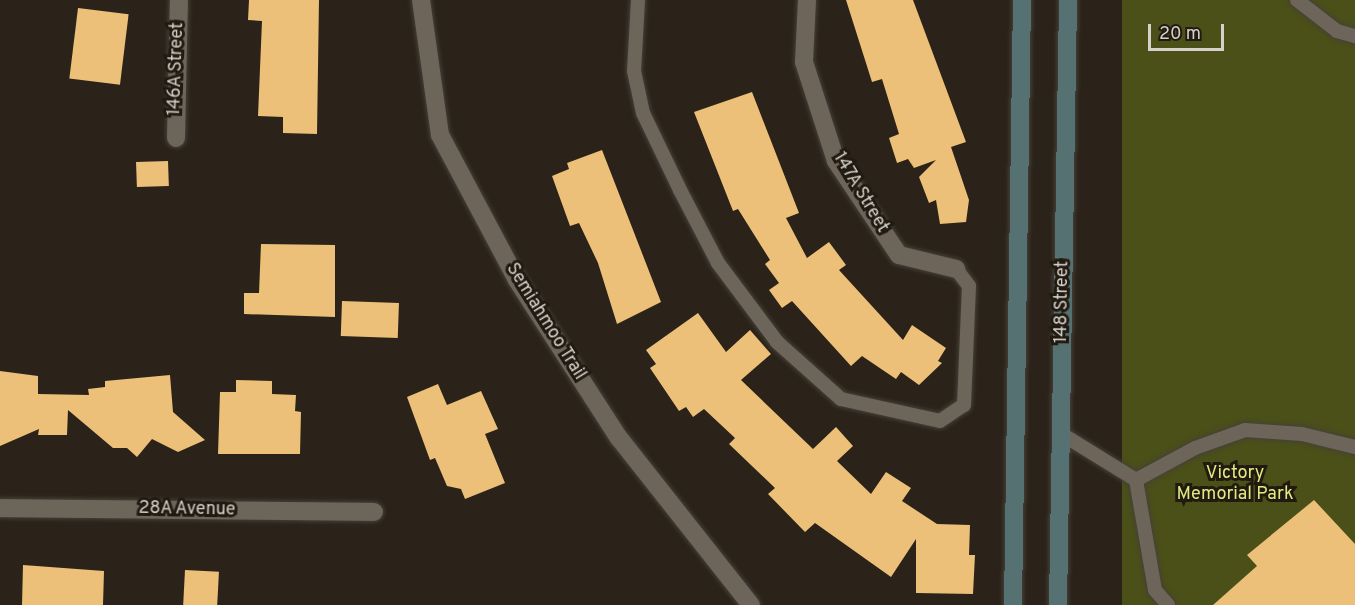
<!DOCTYPE html>
<style>
body{margin:0}
#map{position:relative;width:1355px;height:605px;overflow:hidden;background:#2b231a;font-family:Overpass,sans-serif}
div>[style]{position:absolute}
.green>*{inset:0;background:#4b5019;transform-origin:0 0}
.building>*{inset:0;background:#ecc078;transform-origin:0 0}
.roads{filter:drop-shadow(0 0 2px #454038) drop-shadow(0 0 2px #454038)}
.lane>*{height:14px;margin:-7px;padding:0 7px;transform-origin:7px;border-radius:7px;background:#6e655a}
.street>*{height:18px;margin:-9px;padding:0 9px;transform-origin:9px;border-radius:9px;background:#6e655a}
.secondary>*{height:18px;margin:-9px;padding:0 9px;transform-origin:9px;border-radius:9px;background:#567172}
span{translate:-50% -50%;white-space:nowrap;text-align:center;line-height:1.15;-webkit-text-stroke:6px #211a11;paint-order:stroke}
.street-label{font-size:18px;color:#d5d0ca}
.park-label{font-size:18px;color:#e0eb7f}
.scale{position:absolute;left:1148px;top:24px;width:76px;height:27px;box-sizing:border-box;border:3px solid #d5d0ca;border-top:0;padding-left:8px;font-size:18px;line-height:21px;white-space:nowrap;color:#d5d0ca;-webkit-text-stroke:4px #211a11;paint-order:stroke}
</style>
<div id="map">
<div class="green">
<i style="left:1122px;top:0;width:233px;height:605px"></i>
</div>
<div class="building">
<i style="clip-path:polygon(249px 0,319px 0,317px 134px,283px 133px,283px 117px,258px 116px,262px 21px,248px 20px)"></i>
<i style="clip-path:polygon(846px 0,913px 0,966px 142px,951px 147px,969px 200px,966px 222px,940px 224px,936px 200px,929px 203px,919px 177px,936px 160px,914px 168px,908px 159px,897px 163px,889px 138px,899px 134px,882px 79px,872px 82px)"></i>
<i style="left:78px;top:8px;width:51px;height:71px;rotate:7deg"></i>
<i style="clip-path:polygon(752px 92px,799px 213px,786px 218px,807px 258px,829px 242px,846px 265px,839px 270px,903px 340px,912px 325px,946px 348px,938px 361px,942px 363px,919px 385px,901px 372px,896px 379px,862px 356px,851px 366px,792px 301px,782px 308px,769px 290px,779px 283px,765px 264px,770px 260px,738px 209px,733px 211px,694px 112px)"></i>
<i style="clip-path:polygon(602px 150px,661px 302px,617px 324px,598px 263px,579px 223px,570px 226px,552px 176px,569px 169px,567px 163px)"></i>
<i style="left:168px;top:161px;width:25px;height:32px;rotate:88deg"></i>
<i style="clip-path:polygon(261px 244px,335px 245px,335px 317px,244px 314px,244px 293px,259px 293px)"></i>
<i style="left:342px;top:301px;width:57px;height:35px;rotate:2deg"></i>
<i style="clip-path:polygon(698px 313px,726px 352px,750px 330px,771px 354px,741px 380px,813px 449px,836px 427px,853px 446px,837px 461px,871px 494px,886px 472px,911px 488px,902px 501px,937px 524px,970px 525px,969px 555px,975px 555px,973px 594px,916px 593px,916px 539px,891px 577px,815px 523px,805px 532px,768px 494px,775px 488px,729px 444px,735px 438px,704px 409px,693px 417px,686px 407px,679px 411px,650px 368px,656px 364px,646px 350px)"></i>
<i style="clip-path:polygon(0 371px,38px 376px,38px 394px,89px 395px,88px 389px,105px 387px,105px 381px,170px 375px,173px 412px,205px 440px,178px 452px,152px 439px,137px 457px,127px 448px,113px 448px,68px 410px,67px 435px,38px 435px,39px 429px,0 446px)"></i>
<i style="clip-path:polygon(236px 380px,272px 381px,272px 394px,296px 395px,295px 411px,301px 412px,300px 454px,218px 454px,220px 392px,236px 392px)"></i>
<i style="clip-path:polygon(438px 384px,447px 405px,481px 391px,498px 429px,485px 434px,505px 483px,465px 499px,461px 489px,447px 486px,435px 458px,430px 460px,407px 397px)"></i>
<i style="clip-path:polygon(1314px 500px,1355px 544px,1355px 605px,1213px 605px,1257px 566px,1247px 555px)"></i>
<i style="clip-path:polygon(23px 565px,104px 571px,103px 605px,22px 605px)"></i>
<i style="left:185px;top:570px;width:34px;height:35px;rotate:3deg"></i>
</div>
<div class="roads">
<div class="lane">
<i style="left:638px;top:0;width:71px;rotate:93.2deg"></i>
<i style="left:634px;top:71px;width:43px;rotate:77.9deg"></i>
<i style="left:643px;top:113px;width:85px;rotate:64.3deg"></i>
<i style="left:680px;top:190px;width:82px;rotate:62.5deg"></i>
<i style="left:718px;top:263px;width:99px;rotate:53.2deg"></i>
<i style="left:777px;top:342px;width:86px;rotate:41.7deg"></i>
<i style="left:841px;top:399px;width:101px;rotate:12.5deg"></i>
<i style="left:940px;top:421px;width:29px;rotate:-34deg"></i>
<i style="left:964px;top:405px;width:119px;rotate:-87.6deg"></i>
<i style="left:969px;top:286px;width:21px;rotate:-127deg"></i>
<i style="left:1297px;top:0;width:51px;rotate:37.8deg"></i>
<i style="left:1337px;top:31px;width:19px;rotate:16deg"></i>
<i style="left:1060px;top:433px;width:89px;rotate:31.7deg"></i>
<i style="left:1136px;top:480px;width:67px;rotate:-28.5deg"></i>
<i style="left:1195px;top:448px;width:53px;rotate:-19.8deg"></i>
<i style="left:1245px;top:430px;width:57px;rotate:4deg"></i>
<i style="left:1302px;top:434px;width:55px;rotate:13.8deg"></i>
<i style="left:1136px;top:480px;width:112px;rotate:80.2deg"></i>
<i style="left:1155px;top:590px;width:20px;rotate:49deg"></i>
</div>
<div class="street">
<i style="left:421px;top:0;width:136px;rotate:82deg"></i>
<i style="left:440px;top:135px;width:164px;rotate:62deg"></i>
<i style="left:517px;top:280px;width:188px;rotate:57.2deg"></i>
<i style="left:619px;top:438px;width:213px;rotate:51.7deg"></i>
<i style="left:807px;top:0;width:62px;rotate:92.8deg"></i>
<i style="left:804px;top:62px;width:104px;rotate:72.1deg"></i>
<i style="left:836px;top:161px;width:113px;rotate:56.2deg"></i>
<i style="left:899px;top:255px;width:59px;rotate:13.8deg"></i>
<i style="left:176px;top:138px;width:138px;rotate:-88.8deg"></i>
<i style="left:0;top:508px;width:374px;rotate:0.6deg"></i>
</div>
<div class="secondary">
<i style="left:1013px;top:605px;width:605px;rotate:-89.15deg"></i>
<i style="left:1058px;top:605px;width:605px;rotate:-89.05deg"></i>
</div>
</div>
<div class="street-label">
<span style="left:177px;top:69px;rotate:-88deg">146A Street</span>
<span style="left:860px;top:193px;rotate:59deg">147A Street</span>
<span style="left:1063px;top:302px;rotate:-89deg">148 Street</span>
<span style="left:545px;top:322px;rotate:58deg">Semiahmoo Trail</span>
<span style="left:187px;top:510px;rotate:1deg">28A Avenue</span>
</div>
<div class="park-label">
<span style="left:1235px;top:485px">Victory<br>Memorial Park</span>
</div>
<div class="scale">20 m</div>
</div>
